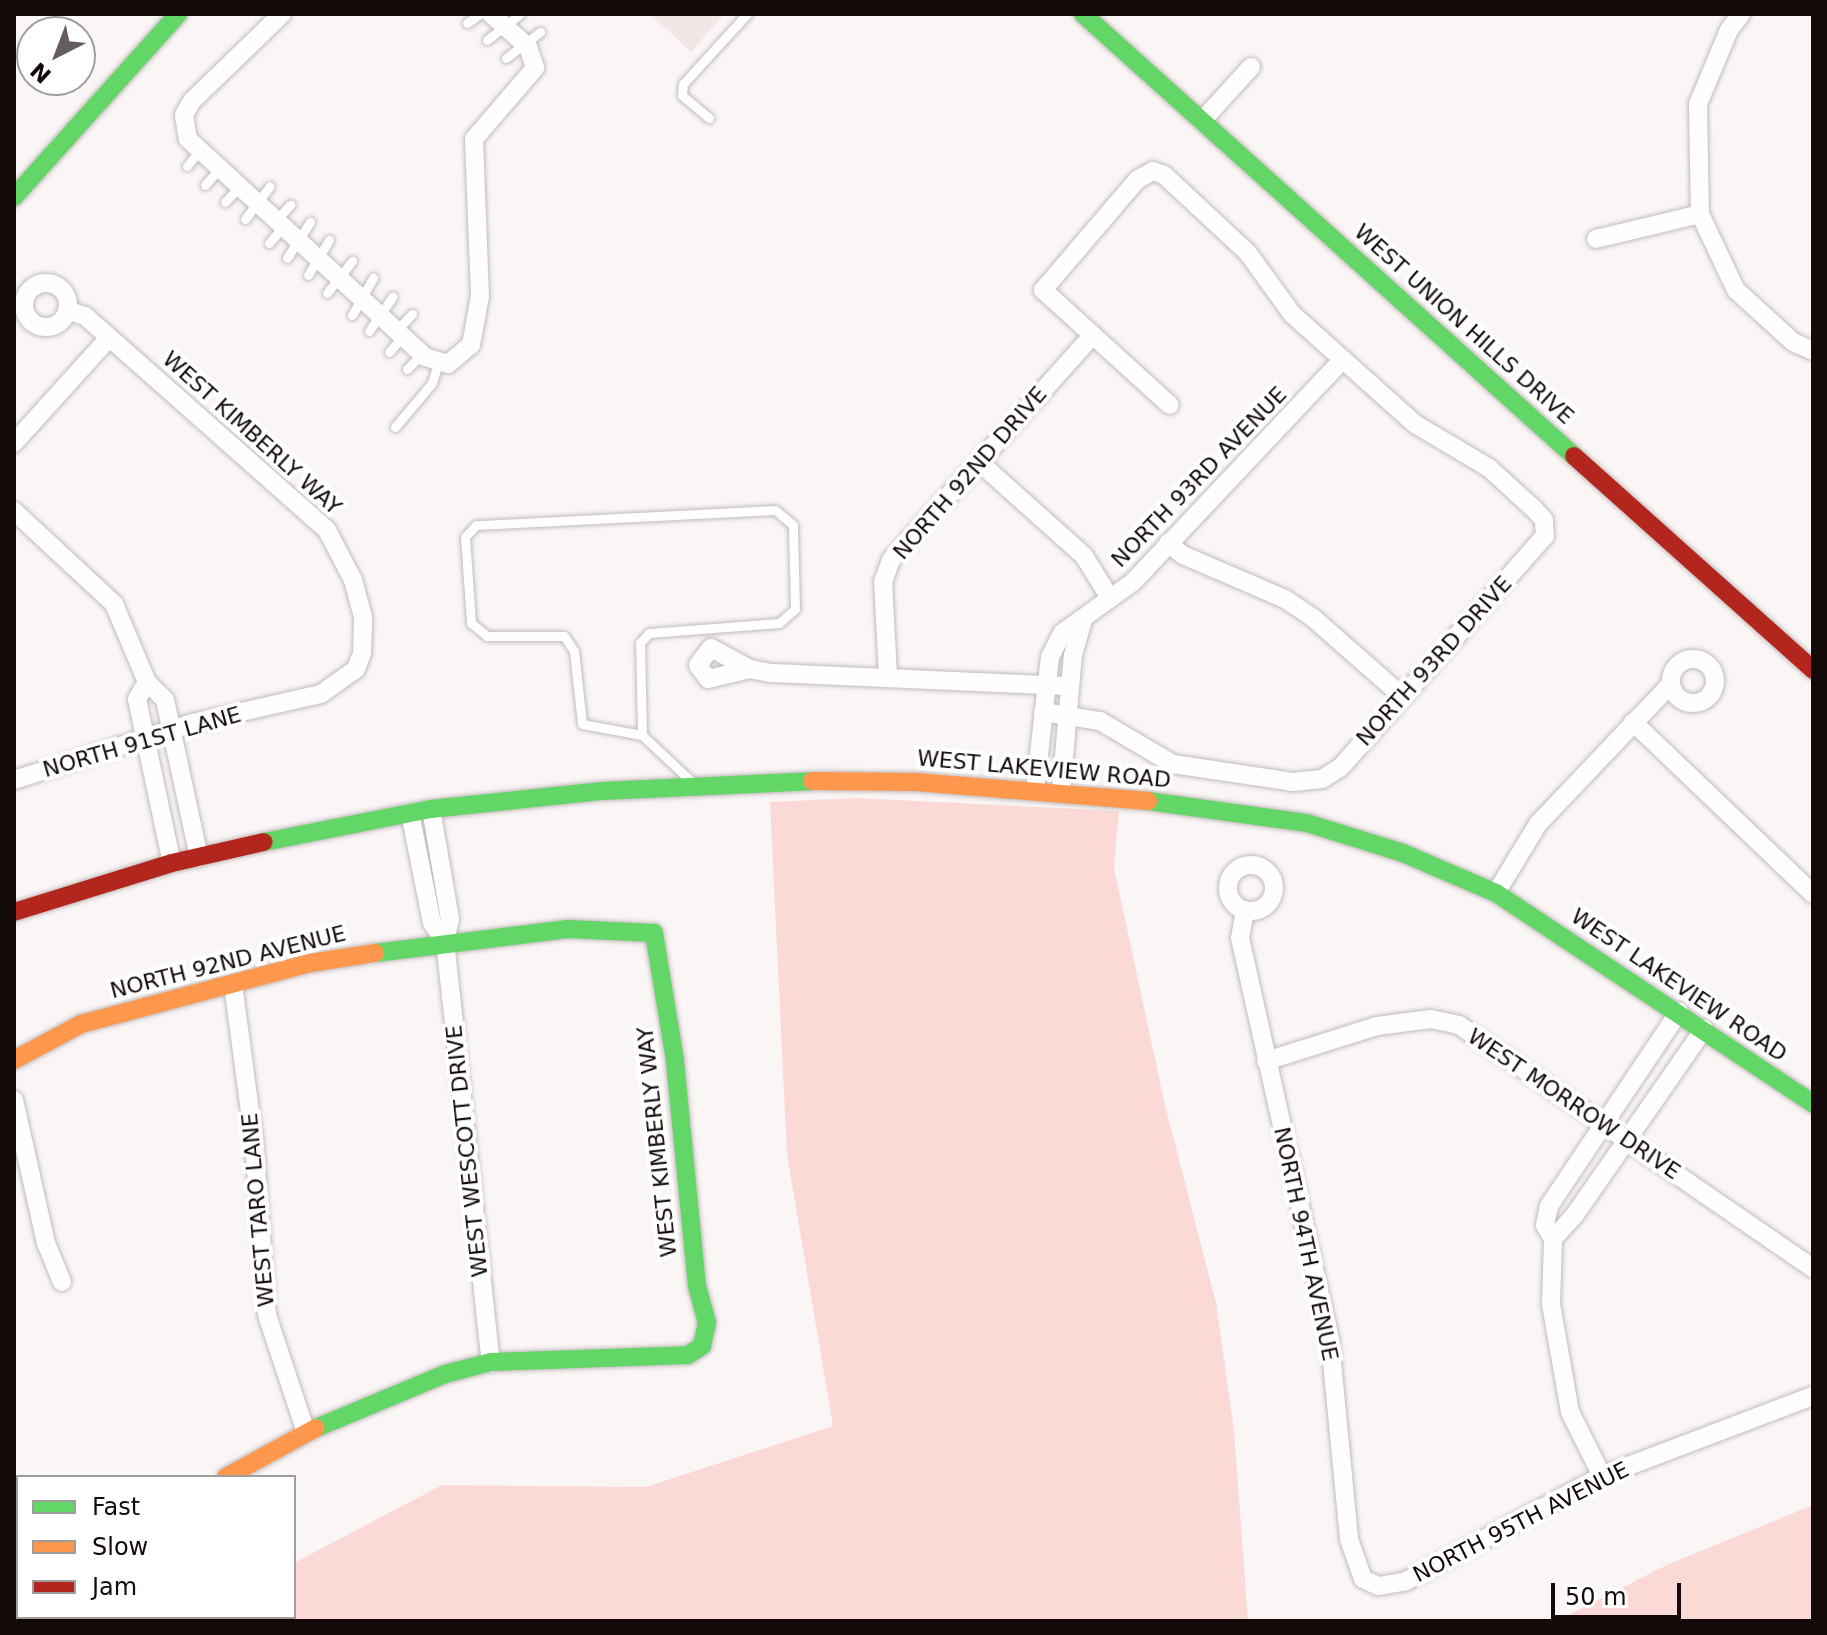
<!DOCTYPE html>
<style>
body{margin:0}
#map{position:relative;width:1827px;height:1635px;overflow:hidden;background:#fbf6f6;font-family:"DejaVu Sans",sans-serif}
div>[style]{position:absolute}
.built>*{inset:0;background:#f2e6e6}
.green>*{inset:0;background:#fad9d7}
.roads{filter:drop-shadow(0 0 2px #c3bbbb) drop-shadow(0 0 2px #c3bbbb)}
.lane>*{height:9px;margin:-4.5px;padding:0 4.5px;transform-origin:4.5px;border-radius:4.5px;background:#fefefe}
.street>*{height:18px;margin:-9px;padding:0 9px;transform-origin:9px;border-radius:9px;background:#fefefe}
.street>.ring{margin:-9px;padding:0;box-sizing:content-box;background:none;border:18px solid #fefefe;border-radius:50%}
.fast>*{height:18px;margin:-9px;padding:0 9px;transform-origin:9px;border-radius:9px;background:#63d668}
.slow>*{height:18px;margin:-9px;padding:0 9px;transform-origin:9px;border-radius:9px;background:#ff974d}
.jam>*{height:18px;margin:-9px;padding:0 9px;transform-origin:9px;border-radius:9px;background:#b3261e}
span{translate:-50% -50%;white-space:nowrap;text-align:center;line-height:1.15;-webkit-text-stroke:8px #fff;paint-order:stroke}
.street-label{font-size:22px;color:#140a0a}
.frame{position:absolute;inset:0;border:16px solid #140a0a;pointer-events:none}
.legend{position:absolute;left:16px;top:1475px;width:280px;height:144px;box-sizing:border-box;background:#fff;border:2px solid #a19d9d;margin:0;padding:10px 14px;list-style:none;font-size:24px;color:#140a0a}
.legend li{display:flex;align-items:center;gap:16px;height:40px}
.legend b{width:40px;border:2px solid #a19d9d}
.north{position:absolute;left:16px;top:16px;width:80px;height:80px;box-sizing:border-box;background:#fff;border:2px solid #a19d9d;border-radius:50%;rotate:222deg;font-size:22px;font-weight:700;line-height:32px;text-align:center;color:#140a0a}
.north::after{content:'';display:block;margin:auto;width:28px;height:36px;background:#655d5d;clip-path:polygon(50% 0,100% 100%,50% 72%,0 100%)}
.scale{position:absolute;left:1551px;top:1583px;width:130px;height:36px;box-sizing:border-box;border:4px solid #140a0a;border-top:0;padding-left:10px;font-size:24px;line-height:28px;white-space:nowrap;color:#140a0a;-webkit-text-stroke:6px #fff;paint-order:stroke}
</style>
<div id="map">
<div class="built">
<i style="clip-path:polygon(650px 14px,724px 14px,691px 52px)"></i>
</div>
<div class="green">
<i style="clip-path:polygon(856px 798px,1119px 811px,1114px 868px,1164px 1101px,1216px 1303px,1234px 1430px,1248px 1621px,116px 1621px,294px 1617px,294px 1563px,442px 1485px,646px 1487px,833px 1426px,787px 1155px,770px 802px)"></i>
<i style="clip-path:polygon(1813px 1505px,1813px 1621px,1556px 1621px,1669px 1564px)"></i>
</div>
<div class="roads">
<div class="lane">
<i style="left:467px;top:23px;width:16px;rotate:-35deg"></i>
<i style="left:487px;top:40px;width:42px;rotate:-38.2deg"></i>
<i style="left:506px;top:58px;width:43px;rotate:-37.4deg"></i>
<i style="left:709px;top:118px;width:35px;rotate:-140deg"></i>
<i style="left:682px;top:95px;width:11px;rotate:-85deg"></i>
<i style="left:683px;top:84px;width:95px;rotate:-47.6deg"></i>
<i style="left:187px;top:166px;width:19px;rotate:-51deg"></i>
<i style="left:205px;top:185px;width:21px;rotate:-49deg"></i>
<i style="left:225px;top:202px;width:21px;rotate:-47deg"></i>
<i style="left:245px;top:219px;width:41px;rotate:-52.9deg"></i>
<i style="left:276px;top:220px;width:21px;rotate:-47deg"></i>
<i style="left:269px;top:243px;width:21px;rotate:-49deg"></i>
<i style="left:287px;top:258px;width:43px;rotate:-57.4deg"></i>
<i style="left:308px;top:275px;width:41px;rotate:-59deg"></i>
<i style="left:327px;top:293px;width:41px;rotate:-52deg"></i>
<i style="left:352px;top:315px;width:43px;rotate:-60.4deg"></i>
<i style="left:397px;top:330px;width:22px;rotate:-47deg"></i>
<i style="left:369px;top:331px;width:42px;rotate:-55.6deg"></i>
<i style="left:389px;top:352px;width:21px;rotate:-49deg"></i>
<i style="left:407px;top:369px;width:21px;rotate:-45deg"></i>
<i style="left:395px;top:427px;width:57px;rotate:-49.9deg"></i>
<i style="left:432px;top:383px;width:21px;rotate:-73deg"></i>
<i style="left:642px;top:735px;width:92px;rotate:-91.2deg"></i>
<i style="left:640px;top:643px;width:13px;rotate:-48deg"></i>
<i style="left:649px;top:633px;width:130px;rotate:-4.4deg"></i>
<i style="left:779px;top:623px;width:21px;rotate:-41deg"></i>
<i style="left:795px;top:609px;width:84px;rotate:-91.4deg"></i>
<i style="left:793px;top:525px;width:23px;rotate:-140deg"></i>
<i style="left:775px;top:510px;width:299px;rotate:177.1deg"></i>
<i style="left:476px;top:525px;width:16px;rotate:133deg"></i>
<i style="left:465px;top:537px;width:86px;rotate:86deg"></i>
<i style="left:471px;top:623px;width:21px;rotate:39deg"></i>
<i style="left:487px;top:636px;width:77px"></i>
<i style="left:564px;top:636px;width:18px;rotate:56deg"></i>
<i style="left:574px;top:651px;width:73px;rotate:83.7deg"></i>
<i style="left:582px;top:724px;width:61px;rotate:10.4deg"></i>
<i style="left:642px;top:735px;width:66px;rotate:43.2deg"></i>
</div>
<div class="street">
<i style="left:282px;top:14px;width:125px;rotate:136deg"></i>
<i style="left:192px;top:101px;width:16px;rotate:120deg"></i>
<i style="left:184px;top:115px;width:24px;rotate:81deg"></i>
<i style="left:188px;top:139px;width:322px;rotate:42.6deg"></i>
<i style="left:425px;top:357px;width:24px;rotate:17deg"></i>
<i style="left:448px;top:364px;width:30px;rotate:-40deg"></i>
<i style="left:471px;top:345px;width:50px;rotate:-79.6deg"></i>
<i style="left:480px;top:296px;width:157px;rotate:-92.2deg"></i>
<i style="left:474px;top:139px;width:94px;rotate:-49.3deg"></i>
<i style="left:535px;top:68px;width:22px;rotate:-108deg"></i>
<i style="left:528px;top:47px;width:50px;rotate:-138.3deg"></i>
<i style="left:1741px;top:14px;width:20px;rotate:127deg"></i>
<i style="left:1729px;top:30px;width:80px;rotate:112.7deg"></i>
<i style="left:1698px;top:104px;width:110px;rotate:89deg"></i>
<i style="left:1700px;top:214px;width:84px;rotate:64.7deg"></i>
<i style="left:1736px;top:290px;width:77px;rotate:42.4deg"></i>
<i style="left:1793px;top:342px;width:22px;rotate:24deg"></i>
<i style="left:1202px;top:121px;width:73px;rotate:-47.8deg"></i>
<i style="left:1596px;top:239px;width:107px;rotate:-13.5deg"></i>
<i class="ring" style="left:24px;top:283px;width:26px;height:26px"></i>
<i style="left:14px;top:443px;width:142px;rotate:-47.9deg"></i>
<i style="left:979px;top:462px;width:141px;rotate:41.8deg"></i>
<i style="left:1084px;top:556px;width:49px;rotate:58.2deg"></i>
<i style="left:14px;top:511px;width:137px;rotate:42.9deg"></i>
<i style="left:114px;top:604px;width:85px;rotate:67.1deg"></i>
<i style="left:147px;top:682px;width:25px;rotate:45deg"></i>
<i style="left:165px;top:700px;width:161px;rotate:77.8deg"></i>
<i style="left:1168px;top:543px;width:19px;rotate:39deg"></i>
<i style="left:1183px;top:555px;width:111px;rotate:23.3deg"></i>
<i style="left:1285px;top:599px;width:32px;rotate:34deg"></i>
<i style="left:1312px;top:617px;width:121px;rotate:41.3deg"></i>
<i class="ring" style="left:1671px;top:659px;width:26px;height:26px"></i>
<i style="left:750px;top:669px;width:43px;rotate:166.6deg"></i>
<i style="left:708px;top:679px;width:17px;rotate:-126deg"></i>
<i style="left:698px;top:665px;width:21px;rotate:-53deg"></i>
<i style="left:711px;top:648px;width:44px;rotate:28.3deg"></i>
<i style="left:750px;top:669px;width:20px;rotate:11deg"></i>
<i style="left:770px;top:673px;width:300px;rotate:2.5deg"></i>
<i style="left:888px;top:676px;width:94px;rotate:-93deg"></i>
<i style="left:883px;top:582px;width:23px;rotate:-70deg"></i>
<i style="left:891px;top:560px;width:302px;rotate:-48.1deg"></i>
<i style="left:147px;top:682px;width:20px;rotate:120deg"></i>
<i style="left:137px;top:699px;width:168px;rotate:78deg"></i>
<i style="left:1043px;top:712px;width:58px;rotate:9deg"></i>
<i style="left:1100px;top:721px;width:85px;rotate:30.5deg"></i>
<i style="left:1173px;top:764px;width:121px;rotate:8.5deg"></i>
<i style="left:1293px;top:782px;width:29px;rotate:-6deg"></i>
<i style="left:1322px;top:779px;width:22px;rotate:-32deg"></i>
<i style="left:1341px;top:767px;width:308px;rotate:-48.6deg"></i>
<i style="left:1545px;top:536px;width:16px;rotate:-94deg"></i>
<i style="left:1544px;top:520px;width:15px;rotate:-132deg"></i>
<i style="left:1534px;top:509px;width:61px;rotate:-137.7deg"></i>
<i style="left:1489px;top:468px;width:86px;rotate:-149.3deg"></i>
<i style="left:1415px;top:424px;width:165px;rotate:-138.2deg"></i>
<i style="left:1292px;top:314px;width:75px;rotate:-125.8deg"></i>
<i style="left:1248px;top:253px;width:115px;rotate:-137.1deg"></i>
<i style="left:1164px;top:175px;width:12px;rotate:-160deg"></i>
<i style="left:1153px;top:171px;width:18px;rotate:151deg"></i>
<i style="left:1137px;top:180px;width:145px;rotate:130.5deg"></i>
<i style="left:1043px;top:290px;width:171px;rotate:42.2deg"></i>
<i style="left:1633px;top:722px;width:249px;rotate:43.7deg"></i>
<i style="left:14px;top:780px;width:188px;rotate:-17.7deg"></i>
<i style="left:193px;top:723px;width:131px;rotate:-12.8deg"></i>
<i style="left:321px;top:694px;width:43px;rotate:-35.5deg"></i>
<i style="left:356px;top:669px;width:17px;rotate:-69deg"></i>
<i style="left:362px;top:653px;width:36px;rotate:-88deg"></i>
<i style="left:363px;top:617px;width:38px;rotate:-105deg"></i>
<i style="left:353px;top:580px;width:56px;rotate:-117.5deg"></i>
<i style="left:327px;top:530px;width:323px;rotate:-138.5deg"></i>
<i style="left:85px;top:316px;width:19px;rotate:-162deg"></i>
<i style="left:1035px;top:790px;width:134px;rotate:-83.6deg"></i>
<i style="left:1050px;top:657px;width:27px;rotate:-63deg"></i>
<i style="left:1062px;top:633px;width:87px;rotate:-35.7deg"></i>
<i style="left:1133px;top:582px;width:306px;rotate:-46.7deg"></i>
<i style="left:1061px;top:791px;width:137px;rotate:-85deg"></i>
<i style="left:1073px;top:655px;width:36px;rotate:-74deg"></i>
<i style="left:431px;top:809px;width:112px;rotate:80.2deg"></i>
<i style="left:450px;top:919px;width:23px;rotate:103deg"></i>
<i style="left:445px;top:941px;width:424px;rotate:83.8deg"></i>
<i style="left:410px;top:813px;width:112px;rotate:78.7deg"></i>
<i style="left:432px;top:923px;width:22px;rotate:54deg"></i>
<i class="ring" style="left:1228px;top:865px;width:28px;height:28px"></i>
<i style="left:1496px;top:893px;width:81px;rotate:-58.7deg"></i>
<i style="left:1538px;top:824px;width:193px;rotate:-46.5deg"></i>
<i style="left:1245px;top:910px;width:28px;rotate:100deg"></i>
<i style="left:1240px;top:938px;width:413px;rotate:77.4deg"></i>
<i style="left:1330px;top:1341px;width:199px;rotate:84.5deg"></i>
<i style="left:1349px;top:1539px;width:42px;rotate:70.7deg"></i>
<i style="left:1363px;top:1579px;width:17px;rotate:24deg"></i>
<i style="left:1379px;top:1586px;width:27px;rotate:-10deg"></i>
<i style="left:1406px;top:1581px;width:222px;rotate:-28.2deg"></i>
<i style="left:1602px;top:1476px;width:226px;rotate:-20.8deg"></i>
<i style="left:233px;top:984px;width:159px;rotate:82.4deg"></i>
<i style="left:254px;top:1142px;width:173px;rotate:85.7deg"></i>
<i style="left:267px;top:1315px;width:123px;rotate:71.6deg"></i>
<i style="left:1266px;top:1061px;width:116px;rotate:-17.5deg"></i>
<i style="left:1377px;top:1026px;width:54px;rotate:-7.4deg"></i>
<i style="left:1431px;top:1019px;width:29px;rotate:12deg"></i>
<i style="left:1459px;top:1025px;width:429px;rotate:34.5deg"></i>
<i style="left:14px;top:1100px;width:147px;rotate:77.4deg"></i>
<i style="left:46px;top:1243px;width:42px;rotate:67.7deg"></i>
<i style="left:1553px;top:1239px;width:31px;rotate:-48deg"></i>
<i style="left:1574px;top:1216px;width:228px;rotate:-55.2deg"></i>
<i style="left:1602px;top:1476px;width:72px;rotate:-116.6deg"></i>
<i style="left:1570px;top:1412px;width:110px;rotate:-100deg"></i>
<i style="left:1551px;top:1304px;width:65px;rotate:-88.2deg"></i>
<i style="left:1553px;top:1239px;width:16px;rotate:-120deg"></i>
<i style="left:1545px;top:1225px;width:19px;rotate:-78deg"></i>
<i style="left:1549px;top:1206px;width:234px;rotate:-56.2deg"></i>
<i style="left:14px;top:1527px;width:4px"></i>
</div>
<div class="fast">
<i style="left:1083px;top:14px;width:661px;rotate:41.99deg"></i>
<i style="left:14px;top:197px;width:246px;rotate:-48.1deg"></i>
<i style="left:1148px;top:801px;width:161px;rotate:7.9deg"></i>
<i style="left:1307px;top:823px;width:101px;rotate:17.4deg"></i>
<i style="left:1403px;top:853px;width:101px;rotate:23.3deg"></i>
<i style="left:1496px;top:893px;width:381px;rotate:33.6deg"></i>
<i style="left:264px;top:842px;width:170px;rotate:-11.2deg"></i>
<i style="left:431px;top:809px;width:173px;rotate:-6deg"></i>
<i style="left:603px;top:791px;width:209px;rotate:-2.7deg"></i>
<i style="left:316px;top:1428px;width:140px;rotate:-22.7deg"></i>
<i style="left:445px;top:1374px;width:48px;rotate:-14.6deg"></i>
<i style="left:491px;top:1362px;width:197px;rotate:-2deg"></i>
<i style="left:688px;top:1355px;width:17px;rotate:-33deg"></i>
<i style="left:702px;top:1346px;width:24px;rotate:-78deg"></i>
<i style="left:707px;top:1323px;width:38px;rotate:-105deg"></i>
<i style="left:697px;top:1286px;width:227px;rotate:-95.6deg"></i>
<i style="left:675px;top:1060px;width:129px;rotate:-99.4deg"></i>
<i style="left:654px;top:933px;width:86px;rotate:-177.3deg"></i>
<i style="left:568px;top:929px;width:194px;rotate:172.9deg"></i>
</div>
<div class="slow">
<i style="left:812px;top:781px;width:104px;rotate:0.6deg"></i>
<i style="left:916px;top:782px;width:233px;rotate:4.7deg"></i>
<i style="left:14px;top:1060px;width:76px;rotate:-28.2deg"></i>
<i style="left:81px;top:1024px;width:238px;rotate:-14.9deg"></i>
<i style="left:311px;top:963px;width:65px;rotate:-8.9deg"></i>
<i style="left:226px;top:1477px;width:102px;rotate:-28.6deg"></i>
</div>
<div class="jam">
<i style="left:1574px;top:456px;width:321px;rotate:41.8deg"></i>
<i style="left:14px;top:912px;width:165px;rotate:-17.2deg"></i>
<i style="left:172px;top:863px;width:94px;rotate:-12.9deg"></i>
</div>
</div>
<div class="street-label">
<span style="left:1464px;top:324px;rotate:42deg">WEST UNION HILLS DRIVE</span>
<span style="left:252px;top:433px;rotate:42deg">WEST KIMBERLY WAY</span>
<span style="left:970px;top:473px;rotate:-49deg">NORTH 92ND DRIVE</span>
<span style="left:1199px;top:477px;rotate:-46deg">NORTH 93RD AVENUE</span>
<span style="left:1434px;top:661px;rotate:-48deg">NORTH 93RD DRIVE</span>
<span style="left:142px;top:742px;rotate:-16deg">NORTH 91ST LANE</span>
<span style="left:1044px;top:769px;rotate:5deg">WEST LAKEVIEW ROAD</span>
<span style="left:228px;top:962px;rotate:-14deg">NORTH 92ND AVENUE</span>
<span style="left:1679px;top:985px;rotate:34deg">WEST LAKEVIEW ROAD</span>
<span style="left:1574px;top:1104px;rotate:34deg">WEST MORROW DRIVE</span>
<span style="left:657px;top:1142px;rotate:-96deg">WEST KIMBERLY WAY</span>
<span style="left:467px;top:1151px;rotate:-96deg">WEST WESCOTT DRIVE</span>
<span style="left:258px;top:1210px;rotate:-95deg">WEST TARO LANE</span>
<span style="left:1306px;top:1244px;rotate:78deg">NORTH 94TH AVENUE</span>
<span style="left:1521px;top:1522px;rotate:-27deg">NORTH 95TH AVENUE</span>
</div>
<div class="frame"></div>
<ul class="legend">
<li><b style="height:10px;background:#63d668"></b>Fast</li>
<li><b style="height:10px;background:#ff974d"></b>Slow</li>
<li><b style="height:10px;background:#b3261e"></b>Jam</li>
</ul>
<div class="north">N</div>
<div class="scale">50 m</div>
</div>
